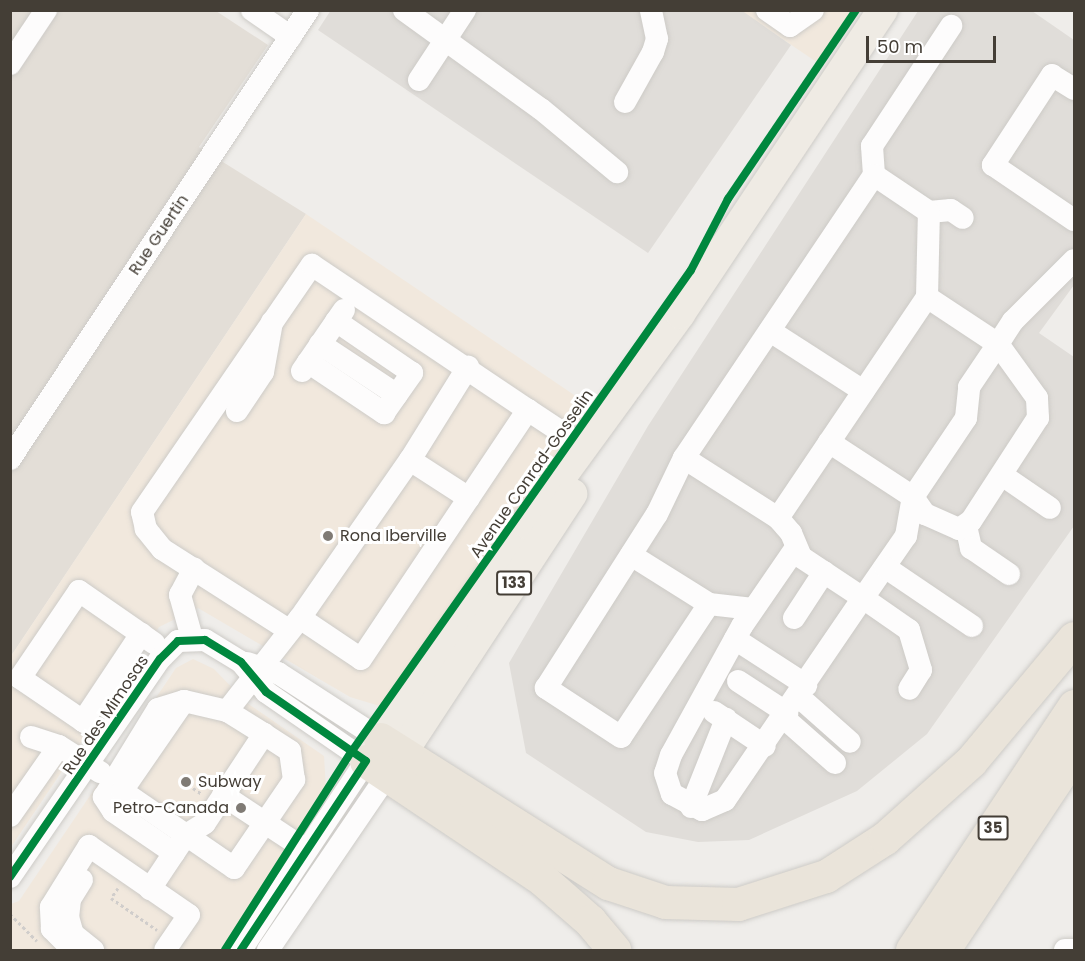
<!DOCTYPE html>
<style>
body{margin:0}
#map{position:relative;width:1085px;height:961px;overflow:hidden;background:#efedea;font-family:Poppins,sans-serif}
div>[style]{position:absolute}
.residential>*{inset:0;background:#e3ded7}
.commercial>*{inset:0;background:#f1e8dd}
.industrial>*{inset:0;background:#e0ddd9}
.path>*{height:3px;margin-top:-1.5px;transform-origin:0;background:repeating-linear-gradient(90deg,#d0cdcb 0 3px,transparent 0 6px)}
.roads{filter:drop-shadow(0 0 2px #cdcbc7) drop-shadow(0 0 2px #cdcbc7)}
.minor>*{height:22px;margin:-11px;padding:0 11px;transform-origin:11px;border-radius:11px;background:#fdfcfc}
.major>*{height:30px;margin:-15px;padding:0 15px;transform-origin:15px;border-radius:15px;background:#efebe4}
.highway>*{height:33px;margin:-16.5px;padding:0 16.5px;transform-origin:16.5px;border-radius:16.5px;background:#eae4da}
.cycleway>*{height:8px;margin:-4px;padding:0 4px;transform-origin:4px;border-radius:4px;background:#00873e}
.dots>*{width:16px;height:16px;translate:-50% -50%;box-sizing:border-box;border:3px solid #fff;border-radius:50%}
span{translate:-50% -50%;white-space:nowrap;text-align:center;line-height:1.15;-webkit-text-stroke:6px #fff;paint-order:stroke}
.shield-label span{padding:2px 4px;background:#fff;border:2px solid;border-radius:4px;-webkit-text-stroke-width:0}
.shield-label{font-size:15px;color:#443e36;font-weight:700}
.street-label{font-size:16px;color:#443e36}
.poi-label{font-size:16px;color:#443e36}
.left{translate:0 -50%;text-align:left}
.right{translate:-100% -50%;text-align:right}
.frame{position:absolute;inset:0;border:12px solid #443e36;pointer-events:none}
.scale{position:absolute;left:866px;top:36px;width:130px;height:27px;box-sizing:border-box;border:3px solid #443e36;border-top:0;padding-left:8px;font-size:18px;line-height:21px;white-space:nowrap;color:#443e36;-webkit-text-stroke:4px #fff;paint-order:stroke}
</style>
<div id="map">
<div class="residential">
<i style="clip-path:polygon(11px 11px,216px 11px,268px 45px,199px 147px,306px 214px,11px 656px)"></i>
</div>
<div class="commercial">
<i style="clip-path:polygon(741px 11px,856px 11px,821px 65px)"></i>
<i style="clip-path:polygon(306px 214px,589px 405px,383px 707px,350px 697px,198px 608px,159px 627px,11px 847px,11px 656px)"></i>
<i style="clip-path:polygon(193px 659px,214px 669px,247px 703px,324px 756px,326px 789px,225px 950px,11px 950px,11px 904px,19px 901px,176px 668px)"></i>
</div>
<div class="industrial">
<i style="clip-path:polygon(331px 10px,741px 10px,791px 45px,648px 253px,318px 30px)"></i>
<i style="clip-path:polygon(918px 11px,1032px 11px,1074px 40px,1074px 285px,1039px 333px,1074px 357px,1074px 526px,927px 734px,857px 791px,749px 840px,698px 842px,646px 832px,526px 753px,509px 663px,648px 426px)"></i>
</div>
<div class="path">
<i style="left:193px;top:788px;width:11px;rotate:34deg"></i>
<i style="left:118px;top:888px;width:12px;rotate:125deg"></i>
<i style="left:111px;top:898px;width:56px;rotate:34.8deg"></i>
<i style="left:10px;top:914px;width:38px;rotate:45deg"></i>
</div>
<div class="roads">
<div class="minor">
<i style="left:252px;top:10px;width:47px;rotate:34.7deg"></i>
<i style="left:404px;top:10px;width:169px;rotate:35.9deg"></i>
<i style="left:541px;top:109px;width:99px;rotate:39.7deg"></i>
<i style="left:767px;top:10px;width:28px;rotate:35deg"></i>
<i style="left:790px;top:26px;width:28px;rotate:-35deg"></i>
<i style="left:10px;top:64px;width:65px;rotate:-56.3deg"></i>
<i style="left:419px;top:80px;width:84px;rotate:-56.7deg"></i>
<i style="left:1074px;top:89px;width:26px;rotate:-148deg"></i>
<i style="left:1052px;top:75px;width:108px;rotate:123.2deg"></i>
<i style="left:993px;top:165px;width:98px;rotate:34.2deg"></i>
<i style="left:625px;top:102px;width:57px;rotate:-60.8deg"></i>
<i style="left:653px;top:52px;width:14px;rotate:-73deg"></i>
<i style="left:657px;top:39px;width:30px;rotate:-102deg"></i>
<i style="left:874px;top:175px;width:29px;rotate:-94deg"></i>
<i style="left:872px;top:146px;width:144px;rotate:-56.6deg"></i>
<i style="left:929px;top:212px;width:22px;rotate:-5deg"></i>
<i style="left:951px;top:210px;width:14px;rotate:34deg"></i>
<i style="left:770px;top:331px;width:111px;rotate:32.8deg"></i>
<i style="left:320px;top:344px;width:92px;rotate:33.5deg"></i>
<i style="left:308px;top:362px;width:92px;rotate:33.9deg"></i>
<i style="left:384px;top:413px;width:49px;rotate:-55deg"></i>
<i style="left:412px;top:373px;width:92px;rotate:-145.6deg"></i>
<i style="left:302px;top:371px;width:74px;rotate:-55.5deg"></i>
<i style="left:237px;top:411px;width:47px;rotate:-56.3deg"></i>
<i style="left:263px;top:372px;width:51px;rotate:-79.8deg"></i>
<i style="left:829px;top:442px;width:100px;rotate:33.2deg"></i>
<i style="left:913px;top:497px;width:21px;rotate:55deg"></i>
<i style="left:925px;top:514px;width:37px;rotate:24deg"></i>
<i style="left:959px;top:529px;width:14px;rotate:-34deg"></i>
<i style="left:971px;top:521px;width:123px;rotate:-57deg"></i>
<i style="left:1038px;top:418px;width:20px;rotate:-93deg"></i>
<i style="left:1037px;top:398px;width:67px;rotate:-125.8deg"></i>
<i style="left:998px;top:344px;width:85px;rotate:-146.5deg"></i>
<i style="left:927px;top:297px;width:85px;rotate:-88.7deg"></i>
<i style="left:929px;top:212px;width:66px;rotate:-146.1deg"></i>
<i style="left:874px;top:175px;width:341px;rotate:123.9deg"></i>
<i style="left:684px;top:458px;width:112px;rotate:32.6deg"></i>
<i style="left:778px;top:518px;width:20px;rotate:49deg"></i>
<i style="left:791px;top:533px;width:26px;rotate:67deg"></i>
<i style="left:801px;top:557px;width:74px;rotate:33.5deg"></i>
<i style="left:863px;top:598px;width:75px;rotate:-55.3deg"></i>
<i style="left:906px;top:536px;width:40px;rotate:-80deg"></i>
<i style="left:913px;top:497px;width:95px;rotate:-56.1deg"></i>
<i style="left:966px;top:418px;width:31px;rotate:-84deg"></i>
<i style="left:969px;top:387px;width:52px;rotate:-56deg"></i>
<i style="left:998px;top:344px;width:27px;rotate:-57deg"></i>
<i style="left:1013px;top:321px;width:86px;rotate:-45deg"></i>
<i style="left:10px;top:459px;width:539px;rotate:-56.43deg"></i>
<i style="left:410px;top:460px;width:110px;rotate:-58.1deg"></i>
<i style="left:1002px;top:475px;width:58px;rotate:34.5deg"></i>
<i style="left:778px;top:518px;width:267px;rotate:-56deg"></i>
<i style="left:966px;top:526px;width:23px;rotate:77deg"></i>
<i style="left:971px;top:548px;width:46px;rotate:34.4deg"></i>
<i style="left:795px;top:549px;width:93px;rotate:124.5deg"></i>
<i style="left:742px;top:626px;width:147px;rotate:118.8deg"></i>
<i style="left:671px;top:755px;width:19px;rotate:108deg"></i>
<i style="left:665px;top:773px;width:22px;rotate:72deg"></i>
<i style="left:672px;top:794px;width:34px;rotate:28deg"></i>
<i style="left:702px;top:810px;width:25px;rotate:-23deg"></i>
<i style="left:725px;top:800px;width:245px;rotate:-55.7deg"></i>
<i style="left:863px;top:598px;width:56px;rotate:34.8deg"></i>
<i style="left:909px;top:630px;width:42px;rotate:73.3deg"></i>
<i style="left:921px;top:670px;width:22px;rotate:122deg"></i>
<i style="left:631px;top:555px;width:92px;rotate:32.1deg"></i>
<i style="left:709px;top:604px;width:159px;rotate:123.5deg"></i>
<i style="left:621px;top:737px;width:90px;rotate:-146.8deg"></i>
<i style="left:546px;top:688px;width:206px;rotate:-57.5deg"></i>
<i style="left:657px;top:514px;width:62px;rotate:-64.3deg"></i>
<i style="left:885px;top:567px;width:105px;rotate:34.1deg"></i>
<i style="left:709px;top:604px;width:44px;rotate:6.5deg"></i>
<i style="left:300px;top:618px;width:193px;rotate:-55.2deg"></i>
<i style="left:410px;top:460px;width:70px;rotate:32.8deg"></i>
<i style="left:794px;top:618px;width:55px;rotate:-56.9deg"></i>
<i style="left:287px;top:629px;width:148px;rotate:-147.4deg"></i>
<i style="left:162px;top:549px;width:26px;rotate:-129deg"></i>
<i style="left:146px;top:529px;width:17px;rotate:-103deg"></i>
<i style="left:142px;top:512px;width:300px;rotate:-55.5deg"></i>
<i style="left:312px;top:265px;width:260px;rotate:33.9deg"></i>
<i style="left:192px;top:638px;width:45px;rotate:-105.6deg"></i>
<i style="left:180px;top:595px;width:30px;rotate:-62deg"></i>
<i style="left:735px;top:639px;width:85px;rotate:32.9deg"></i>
<i style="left:247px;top:663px;width:33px;rotate:18deg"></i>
<i style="left:278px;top:673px;width:121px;rotate:32.9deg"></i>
<i style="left:738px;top:681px;width:59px;rotate:33.1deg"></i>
<i style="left:798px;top:696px;width:69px;rotate:41.5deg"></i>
<i style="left:227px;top:711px;width:118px;rotate:-51.9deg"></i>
<i style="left:300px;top:618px;width:73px;rotate:33.9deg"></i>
<i style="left:361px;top:659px;width:300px;rotate:-56.2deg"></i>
<i style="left:528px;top:410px;width:67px;rotate:33.5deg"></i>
<i style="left:714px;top:712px;width:61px;rotate:33.7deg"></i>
<i style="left:784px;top:718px;width:68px;rotate:41.4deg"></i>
<i style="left:83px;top:721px;width:76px;rotate:-145.7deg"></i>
<i style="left:20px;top:678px;width:105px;rotate:-55.9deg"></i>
<i style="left:79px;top:591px;width:75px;rotate:34.7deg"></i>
<i style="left:96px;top:729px;width:15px;rotate:-148deg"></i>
<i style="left:83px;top:721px;width:105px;rotate:-56.3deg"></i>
<i style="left:141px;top:634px;width:16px;rotate:35deg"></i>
<i style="left:31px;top:737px;width:29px;rotate:18deg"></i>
<i style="left:223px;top:795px;width:100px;rotate:33.5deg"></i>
<i style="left:691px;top:807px;width:95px;rotate:-68.3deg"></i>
<i style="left:10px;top:816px;width:85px;rotate:-55deg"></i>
<i style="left:59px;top:746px;width:49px;rotate:32.4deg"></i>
<i style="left:174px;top:853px;width:74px;rotate:-145.5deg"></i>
<i style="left:113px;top:811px;width:17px;rotate:-123deg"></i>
<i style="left:104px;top:797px;width:103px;rotate:-58.5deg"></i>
<i style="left:158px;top:709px;width:27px;rotate:-17deg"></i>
<i style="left:10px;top:877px;width:265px;rotate:-55.5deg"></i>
<i style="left:160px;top:659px;width:25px;rotate:-45deg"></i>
<i style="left:178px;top:641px;width:27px;rotate:-2deg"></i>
<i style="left:205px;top:640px;width:42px;rotate:31.4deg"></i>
<i style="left:241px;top:662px;width:39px;rotate:50deg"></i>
<i style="left:266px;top:692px;width:121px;rotate:34.6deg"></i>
<i style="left:366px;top:761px;width:227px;rotate:123.5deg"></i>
<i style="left:82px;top:880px;width:22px;rotate:122deg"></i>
<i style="left:70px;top:899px;width:18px;rotate:96deg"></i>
<i style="left:68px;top:917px;width:18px;rotate:74deg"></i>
<i style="left:73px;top:934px;width:26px;rotate:39deg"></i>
<i style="left:150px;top:889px;width:65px;rotate:-56.3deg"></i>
<i style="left:186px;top:835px;width:22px;rotate:-32deg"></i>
<i style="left:205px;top:823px;width:107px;rotate:-56.5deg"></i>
<i style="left:264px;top:734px;width:44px;rotate:-148.1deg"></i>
<i style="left:227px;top:711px;width:44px;rotate:-166.9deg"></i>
<i style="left:184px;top:701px;width:109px;rotate:124.6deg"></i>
<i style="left:122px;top:791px;width:136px;rotate:34.5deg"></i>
<i style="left:234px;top:868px;width:107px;rotate:-55.7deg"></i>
<i style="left:294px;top:780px;width:29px;rotate:-98deg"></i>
<i style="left:290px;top:751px;width:31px;rotate:-147deg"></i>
<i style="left:73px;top:950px;width:30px;rotate:-135deg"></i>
<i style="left:52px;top:929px;width:22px;rotate:-93deg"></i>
<i style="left:51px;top:907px;width:72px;rotate:-58.1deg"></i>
<i style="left:89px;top:846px;width:121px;rotate:34.6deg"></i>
<i style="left:189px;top:915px;width:42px;rotate:124.4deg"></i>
<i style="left:268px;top:950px;width:209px;rotate:-55.7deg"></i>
<i style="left:1065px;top:950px;width:9px"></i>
</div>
<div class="major">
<i style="left:367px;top:759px;width:284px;rotate:-55.8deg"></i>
<i style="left:527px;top:524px;width:260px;rotate:-53.9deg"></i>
<i style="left:680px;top:314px;width:366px;rotate:-56.3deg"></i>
<i style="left:389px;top:773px;width:334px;rotate:-56.7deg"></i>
</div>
<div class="highway">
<i style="left:380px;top:739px;width:270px;rotate:32.3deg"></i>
<i style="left:608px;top:883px;width:60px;rotate:18.4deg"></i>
<i style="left:665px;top:902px;width:73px;rotate:1.6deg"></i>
<i style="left:738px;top:904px;width:92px;rotate:-17.7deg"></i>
<i style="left:826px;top:876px;width:70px;rotate:-32.8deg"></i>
<i style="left:885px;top:838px;width:115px;rotate:-41.8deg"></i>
<i style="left:971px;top:761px;width:160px;rotate:-50.1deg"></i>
<i style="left:366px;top:761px;width:212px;rotate:33.8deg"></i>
<i style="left:542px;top:879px;width:64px;rotate:41.2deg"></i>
<i style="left:590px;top:921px;width:38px;rotate:50deg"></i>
<i style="left:912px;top:950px;width:293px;rotate:-56.4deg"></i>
<i style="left:943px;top:950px;width:237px;rotate:-56.4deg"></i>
</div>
</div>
<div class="cycleway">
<i style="left:10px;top:877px;width:265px;rotate:-55.5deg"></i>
<i style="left:160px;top:659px;width:25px;rotate:-45deg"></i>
<i style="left:178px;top:641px;width:27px;rotate:-2deg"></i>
<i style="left:205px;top:640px;width:42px;rotate:31.4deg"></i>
<i style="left:241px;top:662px;width:39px;rotate:50deg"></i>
<i style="left:266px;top:692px;width:121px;rotate:34.6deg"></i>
<i style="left:366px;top:761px;width:227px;rotate:123.5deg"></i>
<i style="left:225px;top:950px;width:236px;rotate:-57.5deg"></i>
<i style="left:352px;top:751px;width:588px;rotate:-54.82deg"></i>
<i style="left:691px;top:270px;width:80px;rotate:-62.5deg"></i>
<i style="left:728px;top:199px;width:228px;rotate:-55.9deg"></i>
</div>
<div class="dots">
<i style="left:328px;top:536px;background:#807b75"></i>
<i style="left:186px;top:782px;background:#807b75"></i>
<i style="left:241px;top:808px;background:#807b75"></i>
</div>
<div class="shield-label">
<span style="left:514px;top:583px">133</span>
<span style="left:993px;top:828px">35</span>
</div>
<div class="street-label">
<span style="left:159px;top:235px;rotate:-56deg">Rue Guertin</span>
<span style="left:532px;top:474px;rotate:-55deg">Avenue Conrad-Gosselin</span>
<span style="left:106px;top:715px;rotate:-56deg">Rue des Mimosas</span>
</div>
<div class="poi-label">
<span class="left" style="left:340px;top:536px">Rona Iberville</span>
<span class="left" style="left:198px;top:782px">Subway</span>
<span class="right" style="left:229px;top:808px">Petro-Canada</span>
</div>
<div class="frame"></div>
<div class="scale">50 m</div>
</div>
